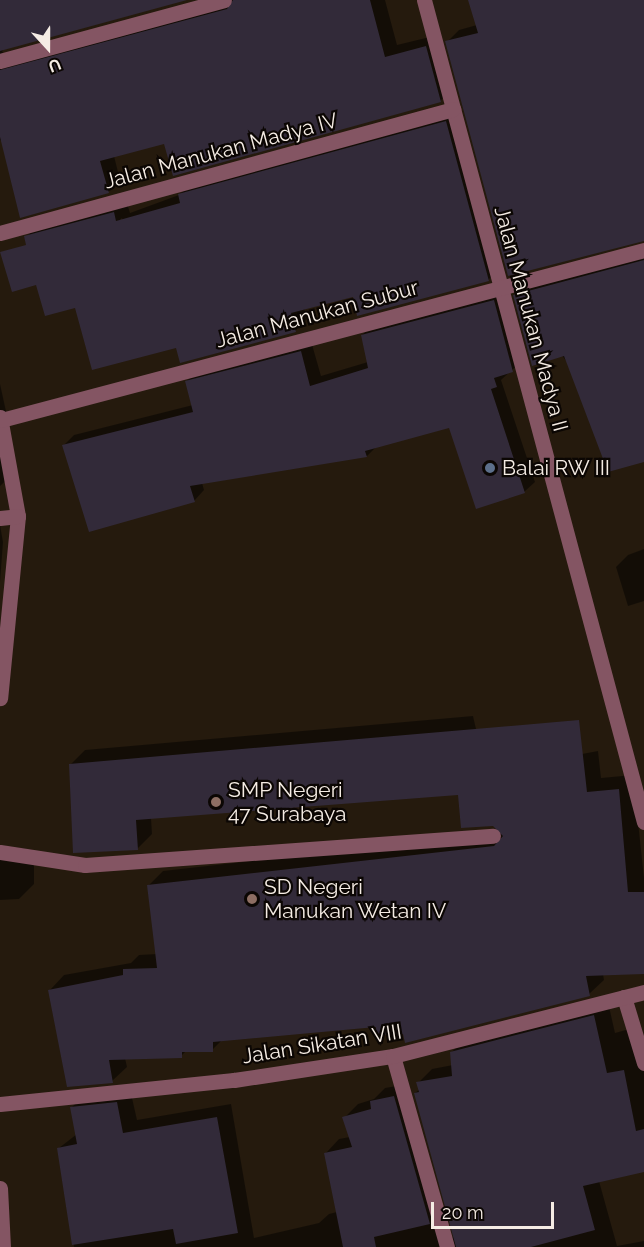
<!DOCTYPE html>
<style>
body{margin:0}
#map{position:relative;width:644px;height:1247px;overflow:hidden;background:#251a0d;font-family:Raleway,sans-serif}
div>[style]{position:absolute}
.shadow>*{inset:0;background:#0007}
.building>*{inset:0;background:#322a39}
.service>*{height:15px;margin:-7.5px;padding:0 7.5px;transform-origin:7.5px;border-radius:7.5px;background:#845563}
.minor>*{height:15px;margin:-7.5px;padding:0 7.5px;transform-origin:7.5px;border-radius:7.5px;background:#845563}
.dots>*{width:16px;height:16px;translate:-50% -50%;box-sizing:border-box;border:3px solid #0b0603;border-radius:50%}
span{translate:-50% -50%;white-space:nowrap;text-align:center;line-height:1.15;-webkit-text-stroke:4.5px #0b0603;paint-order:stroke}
.street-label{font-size:21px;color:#f5ece4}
.poi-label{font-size:21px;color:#f5ece4}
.left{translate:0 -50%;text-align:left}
.north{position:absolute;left:18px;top:18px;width:60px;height:60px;-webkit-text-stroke:4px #0b0603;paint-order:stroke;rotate:159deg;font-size:16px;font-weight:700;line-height:24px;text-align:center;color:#f5ece4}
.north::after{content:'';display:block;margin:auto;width:21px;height:27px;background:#f5ece4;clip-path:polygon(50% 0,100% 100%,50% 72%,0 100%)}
.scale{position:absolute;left:431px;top:1202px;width:123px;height:27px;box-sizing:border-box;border:3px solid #f5ece4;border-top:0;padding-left:8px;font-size:18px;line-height:21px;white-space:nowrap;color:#f5ece4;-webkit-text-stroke:4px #0b0603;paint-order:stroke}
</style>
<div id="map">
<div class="shadow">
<i style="clip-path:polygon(0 0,181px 0,4px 48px,2px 52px,16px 59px,232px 0,385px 0,397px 45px,438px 35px,453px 89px,440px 101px,165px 142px,114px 156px,120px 180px,108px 192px,0 140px)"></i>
<i style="clip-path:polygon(471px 0,644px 0,644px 240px,447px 42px,459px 30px,477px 25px)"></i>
<i style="clip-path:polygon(458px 110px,500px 268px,488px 280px,354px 295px,304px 308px,307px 319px,295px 331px,177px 346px,133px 255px,122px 218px,116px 224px,26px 237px,39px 224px,126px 200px,130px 213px,179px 195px,192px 183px)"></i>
<i style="clip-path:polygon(644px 252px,644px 461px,515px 295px,527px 283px)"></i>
<i style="clip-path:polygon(504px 290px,523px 360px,501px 380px,535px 482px,524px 492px,450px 426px,376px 447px,367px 456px,202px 483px,204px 490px,194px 501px,63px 446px,74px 435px,193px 405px,186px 382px,197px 371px,311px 341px,321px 376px,368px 362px,362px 335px,373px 325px)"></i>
<i style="clip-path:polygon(0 384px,7px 416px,0 423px)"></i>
<i style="clip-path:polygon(0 434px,12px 475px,0 486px)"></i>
<i style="clip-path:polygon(0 525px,3px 542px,0 582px)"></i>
<i style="clip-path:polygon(644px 549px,644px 601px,628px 606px,616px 567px,628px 555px)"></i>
<i style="clip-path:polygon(473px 716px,486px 772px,598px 751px,601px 778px,633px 775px,644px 878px,644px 972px,603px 974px,604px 980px,589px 994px,404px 1032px,377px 1025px,222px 1040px,212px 1050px,187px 1050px,181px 1056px,125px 1058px,127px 1067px,112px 1081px,50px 990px,64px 975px,131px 963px,139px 955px,157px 954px,148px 886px,163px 871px,501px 833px,459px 793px,151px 818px,152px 834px,138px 848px,70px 765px,85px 750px)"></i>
<i style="clip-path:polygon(0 845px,34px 850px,34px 884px,19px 899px,0 900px)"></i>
<i style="clip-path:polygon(608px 1002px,615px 1033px,640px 1026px,644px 1039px,644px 1170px,599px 1181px,617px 1246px,644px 1241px,644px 1247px,74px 1247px,59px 1148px,77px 1134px,72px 1107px,86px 1093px,130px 1089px,137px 1120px,231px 1104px,254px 1238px,319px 1223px,329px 1214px,337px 1212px,326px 1153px,339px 1139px,350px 1137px,344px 1118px,358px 1104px,374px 1099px,385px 1088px,408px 1084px,451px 1236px,456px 1239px,415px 1093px,420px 1089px,418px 1083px,432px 1069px,453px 1065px,452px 1052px,465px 1038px)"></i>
</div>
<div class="building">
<i style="clip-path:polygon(0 0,187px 0,0 51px)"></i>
<i style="clip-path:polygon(233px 0,370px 0,385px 57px,426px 46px,441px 102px,173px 176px,164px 144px,100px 161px,109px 193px,20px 218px,0 137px,0 70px,227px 9px)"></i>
<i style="clip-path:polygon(468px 0,644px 0,644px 241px,508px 276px,445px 41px,478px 33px)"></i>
<i style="clip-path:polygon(446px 121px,489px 281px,357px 316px,353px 297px,291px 313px,296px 332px,180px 363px,176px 348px,92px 370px,75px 308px,45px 316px,36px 285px,12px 292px,0 252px,26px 245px,24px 236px,114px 212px,116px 221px,180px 203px,178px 194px)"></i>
<i style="clip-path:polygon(644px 260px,644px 462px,608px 472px,564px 356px,532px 366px,513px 295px)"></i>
<i style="clip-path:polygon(494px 300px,513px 372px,494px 378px,497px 387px,491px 389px,525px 493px,476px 509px,449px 428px,365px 451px,367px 457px,190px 486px,195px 502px,89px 532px,62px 445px,193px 412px,185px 381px,301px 351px,310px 386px,368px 368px,361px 335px)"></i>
<i style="clip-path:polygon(579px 720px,587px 792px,619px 789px,628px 892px,644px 892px,644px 974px,586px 976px,590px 996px,405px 1043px,403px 1034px,376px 1035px,376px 1027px,213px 1042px,213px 1052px,182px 1052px,182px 1058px,109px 1060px,113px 1083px,67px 1087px,48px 990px,123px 975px,123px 969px,157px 968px,147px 885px,494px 846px,503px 836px,493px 826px,461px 828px,458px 795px,136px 820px,138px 850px,73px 853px,69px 764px)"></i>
<i style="clip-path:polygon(594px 1015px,607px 1073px,624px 1070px,636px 1131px,644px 1129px,644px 1172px,583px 1186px,595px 1230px,531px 1247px,456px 1247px,414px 1093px,419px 1092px,416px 1082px,452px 1076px,450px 1052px)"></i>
<i style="clip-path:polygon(394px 1096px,430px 1224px,374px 1237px,376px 1247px,343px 1247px,324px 1153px,352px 1147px,342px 1117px,371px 1109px,370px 1101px)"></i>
<i style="clip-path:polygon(117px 1102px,123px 1133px,217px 1117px,238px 1233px,176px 1244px,173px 1229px,72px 1245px,57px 1148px,77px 1144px,70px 1107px)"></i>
</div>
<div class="service">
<i style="left:0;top:852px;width:86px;rotate:8.7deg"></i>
<i style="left:85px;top:865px;width:409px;rotate:-4.1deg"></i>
</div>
<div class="minor">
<i style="left:424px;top:0;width:851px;rotate:75.02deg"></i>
<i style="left:0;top:61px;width:232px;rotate:-15.2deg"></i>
<i style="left:0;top:233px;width:470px;rotate:-15.3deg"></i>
<i style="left:0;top:417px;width:101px;rotate:79.7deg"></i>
<i style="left:18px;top:516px;width:183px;rotate:95.6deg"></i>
<i style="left:1px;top:420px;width:665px;rotate:-14.81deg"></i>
<i style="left:0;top:518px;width:18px;rotate:-6deg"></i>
<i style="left:624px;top:997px;width:69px;rotate:73.1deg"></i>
<i style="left:393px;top:1056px;width:198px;rotate:74.2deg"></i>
<i style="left:0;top:1104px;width:235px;rotate:-5.9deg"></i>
<i style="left:234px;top:1080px;width:161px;rotate:-8.6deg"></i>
<i style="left:393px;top:1056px;width:259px;rotate:-14.3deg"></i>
<i style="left:0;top:1188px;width:59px;rotate:87.1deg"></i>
</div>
<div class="dots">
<i style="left:490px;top:468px;background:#5c6f8a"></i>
<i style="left:216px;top:802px;background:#8d6e63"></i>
<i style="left:252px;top:899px;background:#8d6e63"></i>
</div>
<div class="street-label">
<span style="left:221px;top:151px;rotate:-15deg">Jalan Manukan Madya IV</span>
<span style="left:317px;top:314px;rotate:-15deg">Jalan Manukan Subur</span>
<span style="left:531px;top:319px;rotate:75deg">Jalan Manukan Madya II</span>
<span style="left:322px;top:1044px;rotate:-9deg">Jalan Sikatan VIII</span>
</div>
<div class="poi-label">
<span class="left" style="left:502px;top:468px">Balai RW III</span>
<span class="left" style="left:228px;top:802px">SMP Negeri<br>47 Surabaya</span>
<span class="left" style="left:264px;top:899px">SD Negeri<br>Manukan Wetan IV</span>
</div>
<div class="north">U</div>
<div class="scale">20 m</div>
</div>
